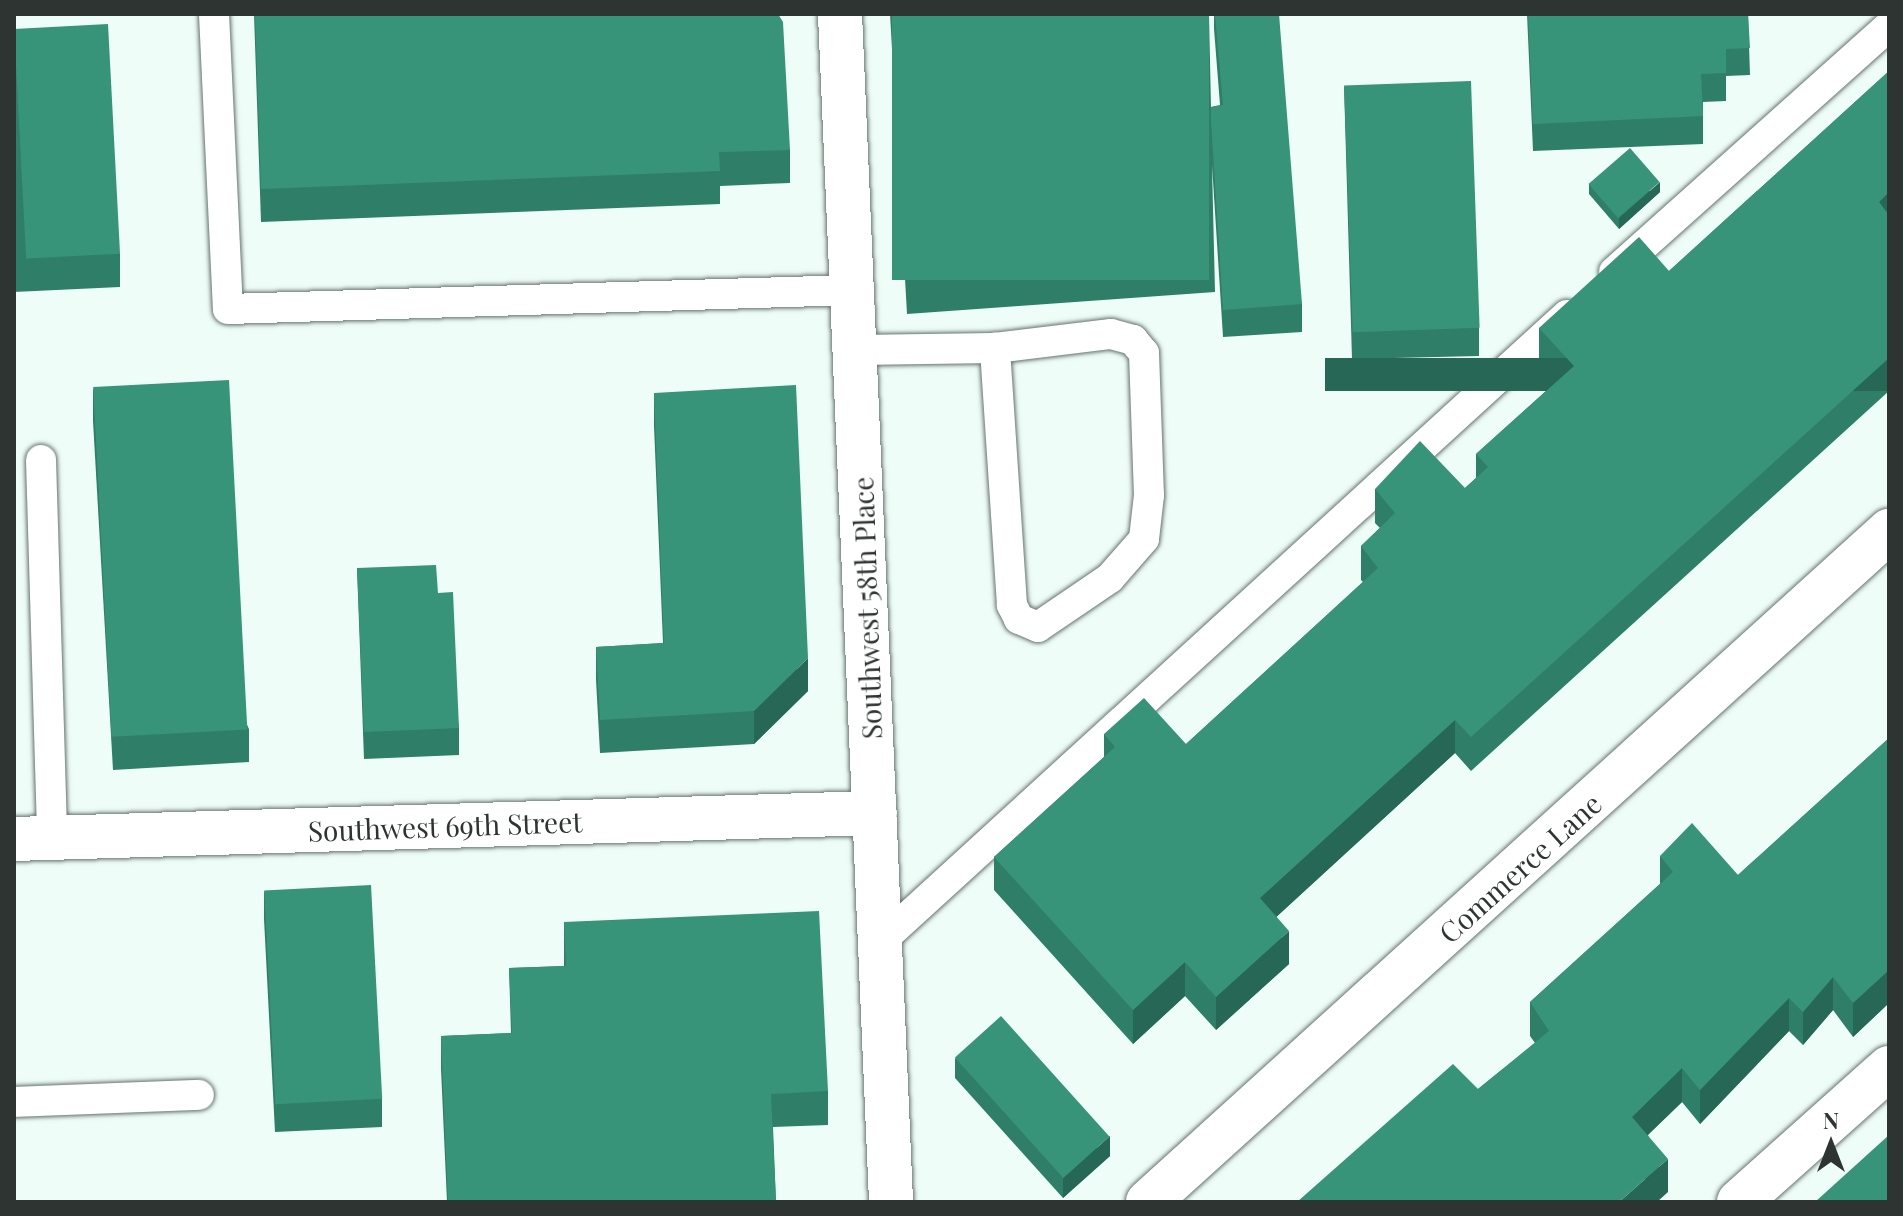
<!DOCTYPE html>
<style>
body{margin:0}
#map{position:relative;width:1903px;height:1216px;overflow:hidden;background:#eefdf7;font-family:"Playfair Display",serif}
div>[style]{position:absolute}
.roads{filter:drop-shadow(0 0 2px #66746f) drop-shadow(0 0 2px #66746f)}
.service>*{height:30px;margin:-15px;padding:0 15px;transform-origin:15px;border-radius:15px;background:#fff}
.minor>*{height:44px;margin:-22px;padding:0 22px;transform-origin:22px;border-radius:22px;background:#fff}
.wall>*{inset:0;background:#2f7f68}
.shaded-wall>*{inset:0;background:#266855;transform-origin:0 0}
.building>*{inset:0;background:#379479;transform-origin:0 0}
span{translate:-50% -50%;white-space:nowrap;text-align:center;line-height:1.15;-webkit-text-stroke:6px #fff;paint-order:stroke}
.street-label{font-size:28px;color:#2e3432}
.frame{position:absolute;inset:0;border:16px solid #2e3432;pointer-events:none}
.north{position:absolute;left:1791px;top:1104px;width:80px;height:80px;-webkit-text-stroke:6px #fff;paint-order:stroke;rotate:0deg;font-size:22px;font-weight:700;line-height:32px;text-align:center;color:#2e3432}
.north::after{content:'';display:block;margin:auto;width:28px;height:36px;background:#2e3432;clip-path:polygon(50% 0,100% 100%,50% 72%,0 100%)}
</style>
<div id="map">
<div class="roads">
<div class="service">
<i style="left:214px;top:14px;width:295px;rotate:87.3deg"></i>
<i style="left:228px;top:309px;width:626px;rotate:-1.74deg"></i>
<i style="left:1614px;top:272px;width:369px;rotate:-41.8deg"></i>
<i style="left:857px;top:350px;width:138px;rotate:-0.8deg"></i>
<i style="left:995px;top:348px;width:117px;rotate:-6.9deg"></i>
<i style="left:1111px;top:334px;width:23px;rotate:15deg"></i>
<i style="left:1133px;top:340px;width:17px;rotate:50deg"></i>
<i style="left:1144px;top:353px;width:142px;rotate:88deg"></i>
<i style="left:1149px;top:495px;width:44px;rotate:96.5deg"></i>
<i style="left:1144px;top:539px;width:52px;rotate:131.1deg"></i>
<i style="left:1110px;top:578px;width:87px;rotate:145.8deg"></i>
<i style="left:1038px;top:627px;width:21px;rotate:-157deg"></i>
<i style="left:1019px;top:619px;width:16px;rotate:-117deg"></i>
<i style="left:1012px;top:605px;width:258px;rotate:-93.8deg"></i>
<i style="left:41px;top:460px;width:377px;rotate:88.3deg"></i>
<i style="left:880px;top:942px;width:930px;rotate:-42.39deg"></i>
<i style="left:14px;top:1102px;width:185px;rotate:-2.2deg"></i>
</div>
<div class="minor">
<i style="left:840px;top:14px;width:1189px;rotate:87.54deg"></i>
<i style="left:14px;top:839px;width:861px;rotate:-1.73deg"></i>
<i style="left:1148px;top:1202px;width:1000px;rotate:-42.16deg"></i>
<i style="left:1739px;top:1202px;width:201px;rotate:-41.8deg"></i>
</div>
</div>
<div class="wall">
<i style="clip-path:polygon(254px 14px,790px 150px,790px 183px,720px 186px,720px 204px,261px 222px)"></i>
<i style="clip-path:polygon(890px 14px,1209px 14px,1211px 107px,1220px 105px,1214px 29px,1214px 14px,1215px 14px,1302px 304px,1302px 332px,1223px 337px,1212px 165px,1215px 292px,907px 314px)"></i>
<i style="clip-path:polygon(1527px 14px,1748px 14px,1750px 75px,1726px 76px,1726px 101px,1703px 102px,1703px 144px,1533px 151px)"></i>
<i style="clip-path:polygon(14px 28px,120px 254px,120px 287px,14px 292px)"></i>
<i style="clip-path:polygon(1889px 71px,1889px 391px,1471px 771px,1455px 753px,1276px 917px,1289px 964px,1216px 1030px,1185px 996px,1133px 1044px,994px 890px,994px 857px,1104px 757px,1104px 734px,1186px 744px,1363px 582px,1361px 580px,1361px 546px,1380px 528px,1375px 523px,1375px 489px,1465px 488px,1476px 478px,1476px 454px,1557px 381px,1539px 361px,1539px 328px,1669px 271px)"></i>
<i style="clip-path:polygon(1344px 86px,1479px 328px,1479px 356px,1352px 359px)"></i>
<i style="clip-path:polygon(1589px 184px,1660px 192px,1619px 229px,1589px 194px)"></i>
<i style="clip-path:polygon(93px 388px,249px 729px,249px 762px,113px 770px,93px 421px)"></i>
<i style="clip-path:polygon(654px 393px,808px 691px,754px 744px,600px 753px,596px 680px,596px 647px,663px 643px,654px 426px)"></i>
<i style="clip-path:polygon(357px 568px,438px 593px,459px 728px,459px 755px,364px 759px)"></i>
<i style="clip-path:polygon(1889px 738px,1889px 1003px,1853px 1037px,1833px 1010px,1803px 1045px,1789px 1031px,1700px 1124px,1682px 1102px,1648px 1135px,1668px 1192px,1478px 1089px,1535px 1043px,1530px 1036px,1530px 1002px,1660px 884px,1660px 856px,1738px 875px)"></i>
<i style="clip-path:polygon(264px 891px,382px 1099px,382px 1127px,275px 1132px,264px 919px)"></i>
<i style="clip-path:polygon(564px 922px,828px 1091px,828px 1125px,773px 1127px,776px 1202px,447px 1202px,441px 1069px,441px 1036px,511px 1033px,509px 968px,564px 966px)"></i>
<i style="clip-path:polygon(955px 1058px,1110px 1156px,1063px 1198px,955px 1078px)"></i>
</div>
<div class="shaded-wall">
<i style="clip-path:polygon(1660px 182px,1660px 192px,1619px 229px,1619px 218px)"></i>
<i style="clip-path:polygon(1889px 192px,1889px 226px,1879px 202px)"></i>
<i style="left:1889px;top:358px;width:33px;height:564px;rotate:90deg"></i>
<i style="clip-path:polygon(808px 658px,808px 691px,754px 744px,754px 711px)"></i>
<i style="clip-path:polygon(1455px 720px,1455px 753px,1260px 932px,1260px 898px)"></i>
<i style="clip-path:polygon(1289px 931px,1289px 964px,1216px 1030px,1216px 997px)"></i>
<i style="clip-path:polygon(1185px 962px,1185px 996px,1133px 1044px,1133px 1010px)"></i>
<i style="clip-path:polygon(1889px 970px,1889px 1003px,1853px 1037px,1853px 1003px)"></i>
<i style="clip-path:polygon(1833px 977px,1833px 1010px,1803px 1045px,1803px 1012px)"></i>
<i style="clip-path:polygon(1789px 998px,1789px 1031px,1700px 1124px,1700px 1090px)"></i>
<i style="clip-path:polygon(1682px 1068px,1682px 1102px,1632px 1150px,1632px 1117px)"></i>
<i style="clip-path:polygon(1110px 1136px,1110px 1156px,1063px 1198px,1063px 1178px)"></i>
<i style="clip-path:polygon(1668px 1159px,1668px 1192px,1657px 1202px,1619px 1202px)"></i>
</div>
<div class="building">
<i style="clip-path:polygon(255px 14px,778px 14px,783px 22px,790px 150px,719px 152px,720px 171px,261px 189px)"></i>
<i style="left:892px;top:14px;width:317px;height:266px"></i>
<i style="clip-path:polygon(1215px 14px,1279px 14px,1302px 304px,1223px 310px,1211px 120px,1211px 107px,1223px 105px)"></i>
<i style="clip-path:polygon(1528px 14px,1748px 14px,1750px 48px,1726px 49px,1726px 73px,1701px 74px,1703px 116px,1533px 124px)"></i>
<i style="left:108px;top:24px;width:230px;height:94px;rotate:87deg"></i>
<i style="clip-path:polygon(1889px 71px,1889px 192px,1879px 202px,1889px 215px,1889px 358px,1471px 737px,1455px 720px,1260px 898px,1289px 931px,1216px 997px,1185px 962px,1133px 1010px,994px 857px,1115px 747px,1104px 734px,1144px 698px,1186px 744px,1378px 568px,1361px 546px,1395px 513px,1375px 489px,1420px 441px,1465px 488px,1488px 467px,1476px 454px,1574px 366px,1539px 328px,1639px 237px,1669px 271px)"></i>
<i style="left:1471px;top:81px;width:247px;height:127px;rotate:88deg"></i>
<i style="left:1630px;top:148px;width:45px;height:55px;rotate:49deg"></i>
<i style="left:229px;top:380px;width:350px;height:136px;rotate:87deg"></i>
<i style="clip-path:polygon(796px 385px,808px 658px,754px 711px,600px 720px,596px 647px,664px 643px,654px 393px)"></i>
<i style="clip-path:polygon(436px 565px,438px 593px,453px 592px,459px 728px,364px 732px,357px 568px)"></i>
<i style="clip-path:polygon(1889px 738px,1889px 970px,1853px 1003px,1833px 977px,1803px 1012px,1789px 998px,1700px 1090px,1682px 1068px,1632px 1117px,1668px 1159px,1619px 1202px,1297px 1202px,1453px 1064px,1478px 1089px,1549px 1031px,1530px 1002px,1673px 872px,1660px 856px,1692px 823px,1738px 875px)"></i>
<i style="left:371px;top:885px;width:214px;height:107px;rotate:87deg"></i>
<i style="clip-path:polygon(819px 911px,828px 1091px,771px 1094px,776px 1202px,448px 1202px,441px 1036px,512px 1033px,509px 968px,566px 966px,564px 922px)"></i>
<i style="left:1001px;top:1016px;width:162px;height:62px;rotate:48deg"></i>
<i style="clip-path:polygon(1889px 1135px,1889px 1202px,1815px 1202px)"></i>
</div>
<div class="street-label">
<span style="left:867px;top:608px;rotate:-92deg">Southwest 58th Place</span>
<span style="left:445px;top:826px;rotate:-2deg">Southwest 69th Street</span>
<span style="left:1520px;top:868px;rotate:-42deg">Commerce Lane</span>
</div>
<div class="frame"></div>
<div class="north">N</div>
</div>
